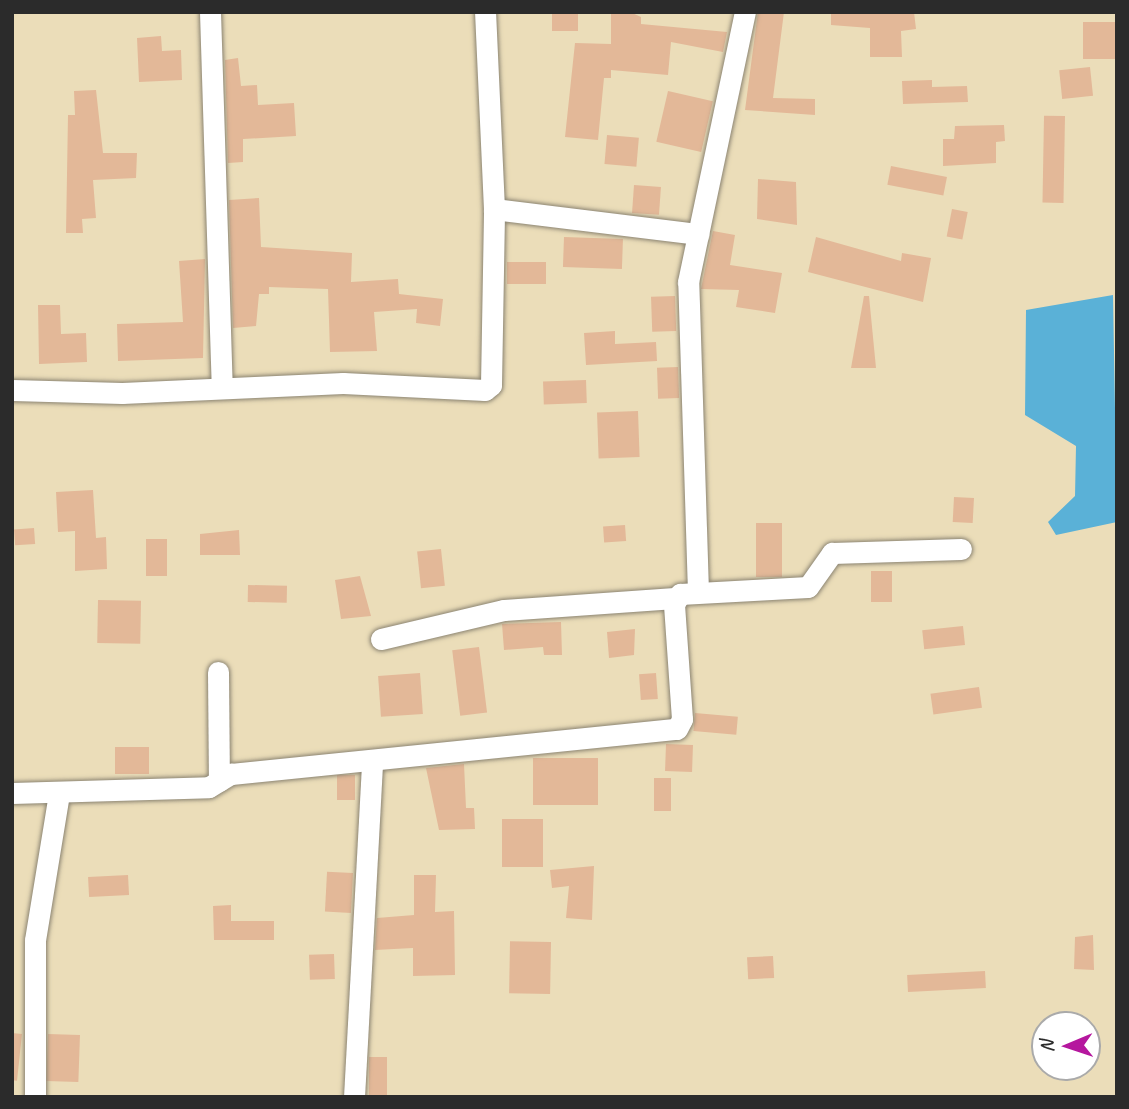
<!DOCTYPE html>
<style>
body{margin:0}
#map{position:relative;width:1129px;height:1109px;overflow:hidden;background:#ebddb9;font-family:Caveat,sans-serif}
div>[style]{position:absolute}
.water>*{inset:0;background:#5ab1d7}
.building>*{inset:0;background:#e3b898;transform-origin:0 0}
.roads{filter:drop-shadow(0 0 2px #8b8472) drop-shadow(0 0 2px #8b8472)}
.street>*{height:21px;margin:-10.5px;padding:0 10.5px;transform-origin:10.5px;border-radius:10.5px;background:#fff}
span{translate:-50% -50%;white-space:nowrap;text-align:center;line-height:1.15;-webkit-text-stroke:6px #fff;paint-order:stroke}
.frame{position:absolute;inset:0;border:14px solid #2b2b2b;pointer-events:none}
.north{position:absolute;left:1031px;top:1011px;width:70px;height:70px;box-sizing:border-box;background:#fff;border:2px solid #aaa;border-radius:50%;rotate:268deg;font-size:19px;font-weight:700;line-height:28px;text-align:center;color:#2b2b2b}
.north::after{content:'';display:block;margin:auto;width:24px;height:32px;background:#b5179e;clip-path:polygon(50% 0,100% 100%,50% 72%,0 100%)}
</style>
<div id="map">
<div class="water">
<i style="clip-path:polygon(1113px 295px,1117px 522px,1056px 535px,1048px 522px,1075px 496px,1076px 446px,1025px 415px,1026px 310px)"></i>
</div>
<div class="building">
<i style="left:552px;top:12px;width:26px;height:19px"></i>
<i style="clip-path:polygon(611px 12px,630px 12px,641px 17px,641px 24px,727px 32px,723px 52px,671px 42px,668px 75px,611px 70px,611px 78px,604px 78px,598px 140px,565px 137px,575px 43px,611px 44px)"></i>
<i style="clip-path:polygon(758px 12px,784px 12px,773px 98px,815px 99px,815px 115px,745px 110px)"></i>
<i style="clip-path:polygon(831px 12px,914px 12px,916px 29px,901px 31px,902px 57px,870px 57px,870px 28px,831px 25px)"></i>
<i style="left:1117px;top:22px;width:37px;height:34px;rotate:90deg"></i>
<i style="clip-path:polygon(161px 36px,162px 51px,181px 50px,182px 80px,139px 82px,137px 38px)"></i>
<i style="clip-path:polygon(238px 58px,241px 86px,257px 85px,258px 105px,294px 103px,296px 136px,243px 139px,243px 162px,228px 163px,225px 60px)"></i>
<i style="left:1090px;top:67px;width:29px;height:31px;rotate:84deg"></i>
<i style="clip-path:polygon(932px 80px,932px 87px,967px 86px,968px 102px,903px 104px,902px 81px)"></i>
<i style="clip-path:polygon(96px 90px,103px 153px,137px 153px,136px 178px,93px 180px,96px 218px,82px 219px,83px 233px,66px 233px,68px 115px,75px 115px,74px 91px)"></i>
<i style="left:668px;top:91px;width:46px;height:52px;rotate:13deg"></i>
<i style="left:1065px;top:116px;width:87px;height:21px;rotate:91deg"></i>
<i style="clip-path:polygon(1004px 125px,1005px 141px,996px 142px,996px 163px,943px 166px,943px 139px,954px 139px,955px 126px)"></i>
<i style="left:607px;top:135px;width:32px;height:29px;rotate:5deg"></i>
<i style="left:891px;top:166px;width:57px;height:19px;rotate:11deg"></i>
<i style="clip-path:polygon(758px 179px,796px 182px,797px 225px,757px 219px)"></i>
<i style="left:634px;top:185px;width:27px;height:28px;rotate:4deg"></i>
<i style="clip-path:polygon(259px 198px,261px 247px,352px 253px,351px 282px,398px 279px,399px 294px,443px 299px,440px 326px,416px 323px,417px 309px,374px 312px,377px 351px,330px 352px,328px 289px,269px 287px,269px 294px,259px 294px,256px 326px,233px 328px,229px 200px)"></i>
<i style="left:952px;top:209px;width:16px;height:28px;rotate:11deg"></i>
<i style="clip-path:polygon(713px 231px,735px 235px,730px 265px,782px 273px,775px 313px,736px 307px,739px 290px,701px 289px)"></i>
<i style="left:564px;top:237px;width:59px;height:30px;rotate:2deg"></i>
<i style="clip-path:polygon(816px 237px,901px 261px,902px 253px,931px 258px,923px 302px,808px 272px)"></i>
<i style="clip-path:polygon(205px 259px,203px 358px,118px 361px,117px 324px,183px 322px,179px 261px)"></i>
<i style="left:546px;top:262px;width:22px;height:39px;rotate:90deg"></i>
<i style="left:675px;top:296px;width:35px;height:24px;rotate:88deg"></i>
<i style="clip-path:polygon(864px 296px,869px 296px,876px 368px,851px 368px)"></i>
<i style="clip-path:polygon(38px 305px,60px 305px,61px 334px,86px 333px,87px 362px,39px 364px)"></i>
<i style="clip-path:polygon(615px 331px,615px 344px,656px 342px,657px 361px,586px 365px,584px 333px)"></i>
<i style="left:678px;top:367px;width:31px;height:21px;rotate:88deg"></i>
<i style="left:586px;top:380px;width:23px;height:43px;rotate:88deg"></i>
<i style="left:638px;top:411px;width:46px;height:41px;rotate:88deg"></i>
<i style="clip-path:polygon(93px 490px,96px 538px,106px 537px,107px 569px,75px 571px,75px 531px,58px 532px,56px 492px)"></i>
<i style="left:954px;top:497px;width:20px;height:25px;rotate:3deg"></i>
<i style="left:756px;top:523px;width:26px;height:54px"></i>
<i style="left:625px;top:525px;width:16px;height:22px;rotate:86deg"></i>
<i style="left:34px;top:528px;width:16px;height:20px;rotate:86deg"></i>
<i style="clip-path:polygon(239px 530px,240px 555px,200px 555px,200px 534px)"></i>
<i style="left:146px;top:539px;width:21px;height:37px"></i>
<i style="left:441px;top:549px;width:37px;height:24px;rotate:84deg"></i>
<i style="left:892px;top:571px;width:31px;height:21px;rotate:90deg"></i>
<i style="clip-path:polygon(360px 576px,371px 616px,341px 619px,335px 580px)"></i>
<i style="left:248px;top:585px;width:39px;height:17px;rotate:1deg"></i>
<i style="left:98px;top:600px;width:43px;height:43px;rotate:1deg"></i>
<i style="clip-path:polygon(561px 622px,562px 655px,544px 655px,543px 647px,504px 650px,502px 624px)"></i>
<i style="left:963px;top:626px;width:19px;height:41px;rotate:84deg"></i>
<i style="clip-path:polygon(635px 629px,634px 655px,609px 658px,607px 632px)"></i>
<i style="left:479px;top:647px;width:66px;height:27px;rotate:83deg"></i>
<i style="left:420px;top:673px;width:41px;height:42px;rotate:86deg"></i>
<i style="left:656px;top:673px;width:26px;height:17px;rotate:86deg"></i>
<i style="left:979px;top:687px;width:21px;height:49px;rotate:82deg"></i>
<i style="left:695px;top:713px;width:43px;height:18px;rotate:5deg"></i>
<i style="left:666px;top:744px;width:27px;height:27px;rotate:2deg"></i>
<i style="left:115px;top:747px;width:34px;height:27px"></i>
<i style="left:533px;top:758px;width:65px;height:47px"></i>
<i style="clip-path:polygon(464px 764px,466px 808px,474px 808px,475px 829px,439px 830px,426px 768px)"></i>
<i style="left:355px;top:775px;width:25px;height:18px;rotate:90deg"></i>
<i style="left:654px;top:778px;width:17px;height:33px"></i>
<i style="left:502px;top:819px;width:41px;height:48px"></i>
<i style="clip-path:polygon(594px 866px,592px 920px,566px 918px,569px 886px,552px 888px,550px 870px)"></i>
<i style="left:353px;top:873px;width:40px;height:26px;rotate:93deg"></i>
<i style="left:128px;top:875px;width:20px;height:40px;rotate:87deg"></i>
<i style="clip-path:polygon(414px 875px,436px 875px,435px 912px,454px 911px,455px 975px,413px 976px,413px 948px,375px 950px,377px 918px,414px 915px)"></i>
<i style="clip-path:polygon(231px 905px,231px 921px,274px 921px,274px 940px,214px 940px,213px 906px)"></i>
<i style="clip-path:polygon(1093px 935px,1094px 970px,1074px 969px,1075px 937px)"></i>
<i style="left:551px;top:942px;width:52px;height:41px;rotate:91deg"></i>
<i style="left:334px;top:954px;width:25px;height:25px;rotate:88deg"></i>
<i style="left:773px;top:956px;width:22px;height:26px;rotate:87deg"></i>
<i style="left:985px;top:971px;width:17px;height:78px;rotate:87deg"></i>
<i style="left:12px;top:1033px;width:10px;height:47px;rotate:6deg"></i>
<i style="left:48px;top:1034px;width:32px;height:47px;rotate:2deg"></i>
<i style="left:369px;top:1057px;width:18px;height:40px"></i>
</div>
<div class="roads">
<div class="street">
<i style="left:210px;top:12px;width:373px;rotate:88.2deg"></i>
<i style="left:494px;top:209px;width:206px;rotate:7deg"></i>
<i style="left:12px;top:390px;width:110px;rotate:1.6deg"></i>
<i style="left:122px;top:393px;width:221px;rotate:-2.6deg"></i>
<i style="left:343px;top:383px;width:142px;rotate:2.8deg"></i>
<i style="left:485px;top:390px;width:8px;rotate:-40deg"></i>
<i style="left:491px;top:385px;width:176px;rotate:-89deg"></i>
<i style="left:494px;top:209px;width:197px;rotate:-92.6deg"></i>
<i style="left:698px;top:592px;width:310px;rotate:-91.8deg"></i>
<i style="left:688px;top:282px;width:276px;rotate:-78.1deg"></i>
<i style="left:381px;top:639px;width:126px;rotate:-13.3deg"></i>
<i style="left:504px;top:610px;width:171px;rotate:-4deg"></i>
<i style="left:218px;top:672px;width:109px;rotate:89.5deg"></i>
<i style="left:12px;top:793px;width:197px;rotate:-1.7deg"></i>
<i style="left:209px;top:787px;width:26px;rotate:-31deg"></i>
<i style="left:231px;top:774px;width:448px;rotate:-5.8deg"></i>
<i style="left:677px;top:729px;width:11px;rotate:-63deg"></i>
<i style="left:682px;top:719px;width:115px;rotate:-94deg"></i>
<i style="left:674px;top:604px;width:12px;rotate:-59deg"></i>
<i style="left:680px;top:594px;width:128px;rotate:-3.1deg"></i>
<i style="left:808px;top:587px;width:42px;rotate:-54.8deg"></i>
<i style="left:832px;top:553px;width:129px;rotate:-1.8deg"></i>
<i style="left:35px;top:1097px;width:157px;rotate:-90deg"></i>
<i style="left:35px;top:940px;width:149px;rotate:-80.7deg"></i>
<i style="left:354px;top:1097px;width:337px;rotate:-86.9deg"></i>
</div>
</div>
<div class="frame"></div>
<div class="north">N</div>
</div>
